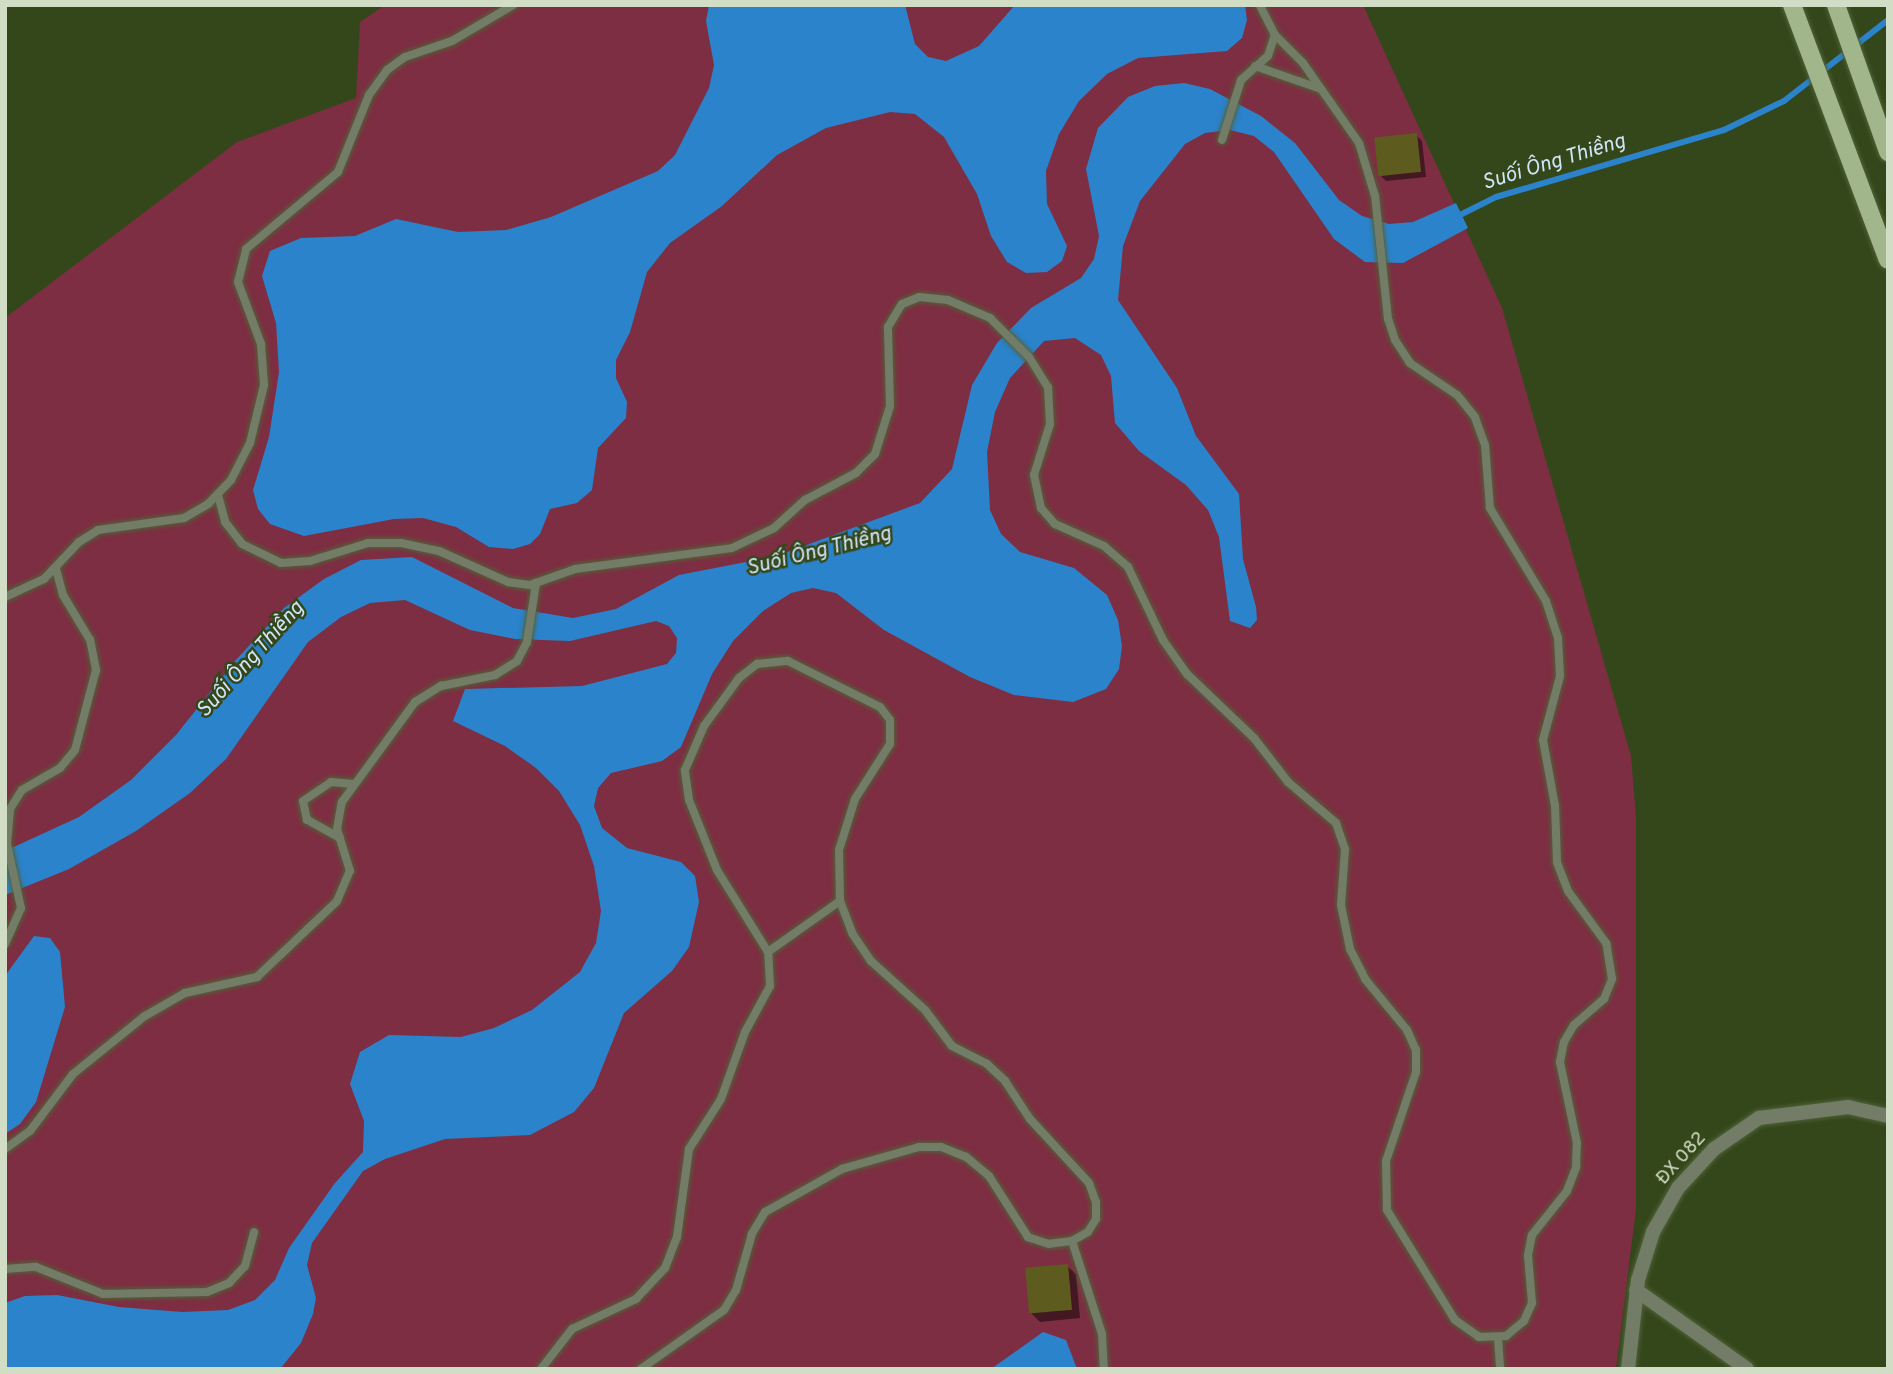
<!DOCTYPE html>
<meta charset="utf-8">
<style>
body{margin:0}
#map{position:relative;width:1893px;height:1374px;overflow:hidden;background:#34471a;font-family:Overpass,sans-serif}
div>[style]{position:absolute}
.green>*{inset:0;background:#7e2e42}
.water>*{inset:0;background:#2b83cc}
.shadow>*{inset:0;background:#0007}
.stream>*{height:6px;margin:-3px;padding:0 3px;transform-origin:3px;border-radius:3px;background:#2b83cc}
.building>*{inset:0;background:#5d5c1e;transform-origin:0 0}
.roads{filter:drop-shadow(0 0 2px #506239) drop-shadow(0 0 2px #506239)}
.lane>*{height:8px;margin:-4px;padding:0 4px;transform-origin:4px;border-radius:4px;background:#727c67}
.street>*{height:14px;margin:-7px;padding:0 7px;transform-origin:7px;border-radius:7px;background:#727c67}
.primary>*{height:18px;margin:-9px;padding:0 9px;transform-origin:9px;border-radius:9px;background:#a2b68c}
span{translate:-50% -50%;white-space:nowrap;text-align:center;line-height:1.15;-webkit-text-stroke:5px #34471a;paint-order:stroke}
.street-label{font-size:19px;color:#d1ddc4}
.water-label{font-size:21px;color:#d1e5f8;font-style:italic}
.frame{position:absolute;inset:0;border:7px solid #d1ddc4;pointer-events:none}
</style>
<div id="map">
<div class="green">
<i style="clip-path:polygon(385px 5px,1363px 5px,1502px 308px,1631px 756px,1636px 817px,1636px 1209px,1616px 1369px,5px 1369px,5px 318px,237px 142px,356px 98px,360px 22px)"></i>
</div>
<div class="water">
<i style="clip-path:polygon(709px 5px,905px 5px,915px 44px,928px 57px,946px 61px,979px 46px,1015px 5px,1245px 5px,1247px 20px,1242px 38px,1227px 51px,1138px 58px,1107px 74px,1079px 101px,1059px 134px,1046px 171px,1047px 204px,1067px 246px,1062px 261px,1047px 272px,1026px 273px,1007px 262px,991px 236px,977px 194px,944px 137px,915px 114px,890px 112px,826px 128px,777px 155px,722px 206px,670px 243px,647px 272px,630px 332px,616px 360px,616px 378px,627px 402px,626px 418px,598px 448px,592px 490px,577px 503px,550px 509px,540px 534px,530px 544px,513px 549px,489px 547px,456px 527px,423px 518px,394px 519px,304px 536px,270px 524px,258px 509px,253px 490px,269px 437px,279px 372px,276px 323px,262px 276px,270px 251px,301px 238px,355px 236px,396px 219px,458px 232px,506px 230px,551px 217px,658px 171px,675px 155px,709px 88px,714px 65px,706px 21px)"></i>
<i style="clip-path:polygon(1184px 83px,1210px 89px,1261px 116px,1295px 143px,1339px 200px,1362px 216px,1389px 224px,1413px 222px,1456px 203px,1468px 228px,1403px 263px,1365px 262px,1334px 239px,1274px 152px,1254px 136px,1230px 130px,1205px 133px,1185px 144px,1140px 201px,1123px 246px,1118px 300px,1177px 388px,1196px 436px,1239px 494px,1243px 559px,1256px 607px,1257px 620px,1250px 628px,1230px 621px,1219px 537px,1208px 510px,1186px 485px,1139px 451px,1115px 423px,1111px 376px,1101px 355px,1075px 338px,1044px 341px,1010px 378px,995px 412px,987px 452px,990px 510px,1001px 534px,1020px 552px,1074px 568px,1107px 595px,1118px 620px,1122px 646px,1119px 669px,1106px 689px,1073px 702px,1014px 695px,970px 677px,884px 630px,836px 593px,813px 588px,791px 593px,763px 611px,733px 641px,712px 674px,681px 747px,662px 761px,611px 773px,598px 788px,594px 806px,602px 828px,627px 848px,681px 862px,695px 876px,699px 902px,689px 947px,672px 971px,624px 1013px,594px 1088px,574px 1112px,530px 1135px,445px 1139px,385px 1159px,363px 1171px,312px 1243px,307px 1265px,316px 1298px,313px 1314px,301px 1343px,280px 1369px,5px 1369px,5px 1303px,25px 1296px,57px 1295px,119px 1307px,182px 1312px,228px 1310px,255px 1300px,275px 1280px,289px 1248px,335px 1183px,363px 1152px,364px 1121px,350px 1084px,360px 1052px,389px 1035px,461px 1037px,494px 1028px,532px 1010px,580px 972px,596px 943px,601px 911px,594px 866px,580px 825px,559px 791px,536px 768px,505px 746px,453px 721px,465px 689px,582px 686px,667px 664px,676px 653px,677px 638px,669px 626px,656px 621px,570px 641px,515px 639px,470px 630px,405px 600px,370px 603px,341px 617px,308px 642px,226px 759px,190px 793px,136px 831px,69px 869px,5px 895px,5px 851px,79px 817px,131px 780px,176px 735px,235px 661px,284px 608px,324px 579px,361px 560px,412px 557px,513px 608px,573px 618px,616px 609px,679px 575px,777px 556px,920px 503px,952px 469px,972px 385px,997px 343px,1031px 308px,1081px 278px,1094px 259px,1099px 236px,1086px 169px,1098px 128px,1128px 97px,1155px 86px)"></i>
<i style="clip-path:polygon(34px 936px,50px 938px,60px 952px,65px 1007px,36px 1102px,20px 1124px,5px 1134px,5px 976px)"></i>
<i style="clip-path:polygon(1043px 1332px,1066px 1340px,1077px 1369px,991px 1369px)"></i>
</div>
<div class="shadow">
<i style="clip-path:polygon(1416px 135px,1422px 141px,1426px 177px,1386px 181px,1381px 176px)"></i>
<i style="clip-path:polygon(1067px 1266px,1076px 1274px,1080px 1318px,1040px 1322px,1031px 1313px)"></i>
</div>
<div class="stream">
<i style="left:1456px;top:217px;width:45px;rotate:-26.6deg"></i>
<i style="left:1496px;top:197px;width:238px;rotate:-16.4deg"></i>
<i style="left:1724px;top:130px;width:67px;rotate:-25.8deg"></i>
<i style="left:1784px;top:101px;width:132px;rotate:-37.9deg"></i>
</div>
<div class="building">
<i style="left:1417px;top:133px;width:39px;height:43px;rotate:84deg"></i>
<i style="left:1068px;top:1264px;width:46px;height:43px;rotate:85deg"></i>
</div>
<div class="roads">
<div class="lane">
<i style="left:1255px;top:66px;width:67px;rotate:19.2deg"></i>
<i style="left:1222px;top:140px;width:63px;rotate:-72.4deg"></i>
<i style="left:1241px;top:80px;width:36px;rotate:-42deg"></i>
<i style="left:1268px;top:56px;width:22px;rotate:-72deg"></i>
<i style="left:218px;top:495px;width:28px;rotate:75deg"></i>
<i style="left:225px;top:522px;width:28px;rotate:52deg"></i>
<i style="left:242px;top:544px;width:43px;rotate:26deg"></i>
<i style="left:281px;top:563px;width:29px;rotate:-4deg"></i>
<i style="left:310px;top:561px;width:61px;rotate:-17.2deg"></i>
<i style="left:368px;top:543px;width:33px"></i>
<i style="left:401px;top:543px;width:39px;rotate:12deg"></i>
<i style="left:439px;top:551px;width:76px;rotate:24.2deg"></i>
<i style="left:508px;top:582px;width:22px;rotate:8deg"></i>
<i style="left:530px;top:585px;width:48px;rotate:-19.6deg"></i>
<i style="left:575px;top:569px;width:158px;rotate:-7.6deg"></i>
<i style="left:732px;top:548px;width:47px;rotate:-25.5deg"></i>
<i style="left:774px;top:528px;width:42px;rotate:-42.1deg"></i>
<i style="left:805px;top:500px;width:58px;rotate:-27.9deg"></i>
<i style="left:856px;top:473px;width:27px;rotate:-45deg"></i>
<i style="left:875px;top:454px;width:50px;rotate:-72.6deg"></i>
<i style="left:890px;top:406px;width:79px;rotate:-91.5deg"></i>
<i style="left:888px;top:327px;width:27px;rotate:-59deg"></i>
<i style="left:902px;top:304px;width:18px;rotate:-22deg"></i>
<i style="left:919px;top:297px;width:29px;rotate:6deg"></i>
<i style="left:948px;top:300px;width:46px;rotate:23.2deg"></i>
<i style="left:990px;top:318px;width:55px;rotate:45deg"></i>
<i style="left:1029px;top:357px;width:36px;rotate:58deg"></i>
<i style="left:1048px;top:387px;width:37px;rotate:87deg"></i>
<i style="left:1050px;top:424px;width:53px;rotate:107.4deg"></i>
<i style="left:1034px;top:475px;width:34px;rotate:78deg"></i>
<i style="left:1041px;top:508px;width:21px;rotate:49deg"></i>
<i style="left:1055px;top:524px;width:54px;rotate:24.2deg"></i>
<i style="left:1104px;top:546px;width:32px;rotate:41deg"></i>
<i style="left:1128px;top:567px;width:81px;rotate:64.4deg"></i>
<i style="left:1163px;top:640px;width:42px;rotate:54.8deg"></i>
<i style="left:1187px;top:674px;width:93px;rotate:43.7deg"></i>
<i style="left:1254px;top:738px;width:56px;rotate:52.3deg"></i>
<i style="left:1288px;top:782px;width:63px;rotate:40.5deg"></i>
<i style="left:1336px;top:823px;width:28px;rotate:71deg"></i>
<i style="left:1345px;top:849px;width:56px;rotate:94.1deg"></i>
<i style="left:1341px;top:905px;width:45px;rotate:78.4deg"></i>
<i style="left:1350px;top:949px;width:34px;rotate:63deg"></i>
<i style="left:1365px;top:979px;width:66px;rotate:50.5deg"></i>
<i style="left:1407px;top:1030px;width:22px;rotate:66deg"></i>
<i style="left:1416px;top:1050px;width:22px;rotate:90deg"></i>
<i style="left:1416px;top:1072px;width:94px;rotate:108.6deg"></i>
<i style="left:1386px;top:1161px;width:49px;rotate:88.8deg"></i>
<i style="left:1387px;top:1210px;width:129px;rotate:58.3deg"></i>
<i style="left:1455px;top:1320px;width:29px;rotate:35deg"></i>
<i style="left:1479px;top:1337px;width:27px;rotate:-2deg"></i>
<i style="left:1506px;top:1336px;width:23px;rotate:-40deg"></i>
<i style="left:1524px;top:1321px;width:20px;rotate:-66deg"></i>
<i style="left:1532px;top:1303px;width:48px;rotate:-94.8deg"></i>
<i style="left:1528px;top:1255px;width:20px;rotate:-79deg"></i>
<i style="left:1532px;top:1235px;width:56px;rotate:-51.5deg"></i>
<i style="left:1567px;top:1191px;width:26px;rotate:-69deg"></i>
<i style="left:1576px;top:1167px;width:24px;rotate:-88deg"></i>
<i style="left:1577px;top:1143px;width:83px;rotate:-101.9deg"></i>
<i style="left:1560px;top:1062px;width:20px;rotate:-79deg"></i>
<i style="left:1564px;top:1042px;width:20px;rotate:-60deg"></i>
<i style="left:1574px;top:1025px;width:40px;rotate:-41deg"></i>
<i style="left:1604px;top:999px;width:22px;rotate:-68deg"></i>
<i style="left:1612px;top:979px;width:36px;rotate:-99deg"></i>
<i style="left:1606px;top:943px;width:64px;rotate:-126.2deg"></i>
<i style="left:1568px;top:891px;width:31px;rotate:-111deg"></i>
<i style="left:1557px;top:862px;width:56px;rotate:-92deg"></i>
<i style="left:1555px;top:806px;width:67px;rotate:-100.3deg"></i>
<i style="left:1543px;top:740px;width:66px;rotate:-75.1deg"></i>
<i style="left:1560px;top:676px;width:38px;rotate:-93deg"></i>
<i style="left:1558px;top:638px;width:39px;rotate:-108deg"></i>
<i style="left:1546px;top:601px;width:109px;rotate:-121.1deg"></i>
<i style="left:1490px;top:508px;width:63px;rotate:-94.5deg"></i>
<i style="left:1485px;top:445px;width:30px;rotate:-110deg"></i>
<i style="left:1475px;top:417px;width:28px;rotate:-129deg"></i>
<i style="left:1457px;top:395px;width:57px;rotate:-145.8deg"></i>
<i style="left:1410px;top:363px;width:27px;rotate:-123deg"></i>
<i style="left:1395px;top:340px;width:22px;rotate:-108deg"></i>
<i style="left:1388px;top:319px;width:124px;rotate:-96deg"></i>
<i style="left:1375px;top:196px;width:55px;rotate:-106.8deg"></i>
<i style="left:1359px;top:143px;width:98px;rotate:-125deg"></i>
<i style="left:1303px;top:63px;width:40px;rotate:-135deg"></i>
<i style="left:1275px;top:35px;width:34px;rotate:-117deg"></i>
<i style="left:5px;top:597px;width:43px;rotate:-24.8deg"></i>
<i style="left:44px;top:579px;width:51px;rotate:-46.6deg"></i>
<i style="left:79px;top:542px;width:22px;rotate:-32deg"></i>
<i style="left:98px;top:530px;width:87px;rotate:-7.9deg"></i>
<i style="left:184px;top:518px;width:28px;rotate:-30deg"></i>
<i style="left:208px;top:504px;width:33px;rotate:-46deg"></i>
<i style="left:231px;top:480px;width:42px;rotate:-62.8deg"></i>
<i style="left:250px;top:443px;width:60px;rotate:-76.4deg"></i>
<i style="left:264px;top:385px;width:41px;rotate:-94.2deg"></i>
<i style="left:261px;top:344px;width:66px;rotate:-110.4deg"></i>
<i style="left:238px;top:282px;width:34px;rotate:-76deg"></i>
<i style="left:246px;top:249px;width:120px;rotate:-39.9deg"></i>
<i style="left:338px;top:172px;width:83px;rotate:-68.1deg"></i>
<i style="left:369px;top:95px;width:31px;rotate:-54deg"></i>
<i style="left:387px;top:70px;width:22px;rotate:-36deg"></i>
<i style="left:405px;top:57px;width:50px;rotate:-18.8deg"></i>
<i style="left:452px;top:41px;width:71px;rotate:-30.5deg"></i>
<i style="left:340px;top:838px;width:38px;rotate:-151deg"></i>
<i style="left:307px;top:820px;width:19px;rotate:-102deg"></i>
<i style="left:303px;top:801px;width:34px;rotate:-34deg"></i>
<i style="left:331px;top:782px;width:22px;rotate:5deg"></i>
<i style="left:5px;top:944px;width:39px;rotate:-66deg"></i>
<i style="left:21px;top:908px;width:66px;rotate:-102.3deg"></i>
<i style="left:7px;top:844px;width:35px;rotate:-85deg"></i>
<i style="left:10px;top:809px;width:22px;rotate:-58deg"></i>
<i style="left:22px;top:790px;width:44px;rotate:-30.1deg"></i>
<i style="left:60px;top:768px;width:23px;rotate:-50deg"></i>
<i style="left:75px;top:750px;width:83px;rotate:-75.3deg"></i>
<i style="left:96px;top:670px;width:31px;rotate:-101deg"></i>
<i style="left:90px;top:640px;width:52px;rotate:-121deg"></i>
<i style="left:63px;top:595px;width:27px;rotate:-105deg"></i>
<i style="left:768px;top:952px;width:88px;rotate:-35.3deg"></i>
<i style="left:5px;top:1149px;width:31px;rotate:-36deg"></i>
<i style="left:30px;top:1131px;width:71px;rotate:-53deg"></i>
<i style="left:73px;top:1074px;width:92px;rotate:-38.9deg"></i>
<i style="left:145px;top:1016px;width:46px;rotate:-29.9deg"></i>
<i style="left:185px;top:993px;width:74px;rotate:-12.5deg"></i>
<i style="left:257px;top:977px;width:110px;rotate:-43.5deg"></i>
<i style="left:337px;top:901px;width:33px;rotate:-67deg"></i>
<i style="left:350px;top:871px;width:44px;rotate:-107.2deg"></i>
<i style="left:337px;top:829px;width:27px;rotate:-80deg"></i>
<i style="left:342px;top:802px;width:124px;rotate:-53.9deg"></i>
<i style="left:415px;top:702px;width:31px;rotate:-32deg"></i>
<i style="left:441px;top:686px;width:55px;rotate:-11.5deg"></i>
<i style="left:495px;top:675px;width:26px;rotate:-32deg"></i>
<i style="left:517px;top:661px;width:21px;rotate:-62deg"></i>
<i style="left:527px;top:642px;width:60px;rotate:-81.3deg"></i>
<i style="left:1072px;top:1241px;width:98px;rotate:72.1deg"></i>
<i style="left:1102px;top:1334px;width:35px;rotate:87deg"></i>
<i style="left:5px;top:1269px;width:31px;rotate:-4deg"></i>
<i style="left:36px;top:1267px;width:72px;rotate:21.9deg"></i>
<i style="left:103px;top:1294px;width:104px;rotate:-1.1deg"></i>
<i style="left:207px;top:1292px;width:24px;rotate:-22deg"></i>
<i style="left:229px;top:1283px;width:23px;rotate:-47deg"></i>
<i style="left:245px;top:1266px;width:35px;rotate:-75deg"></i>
<i style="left:1498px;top:1338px;width:31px;rotate:86deg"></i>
<i style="left:541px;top:1369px;width:51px;rotate:-52.2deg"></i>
<i style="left:572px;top:1329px;width:71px;rotate:-25.1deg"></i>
<i style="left:636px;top:1299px;width:42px;rotate:-46.9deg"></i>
<i style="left:665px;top:1268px;width:33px;rotate:-69deg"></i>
<i style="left:677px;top:1237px;width:89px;rotate:-82.2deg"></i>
<i style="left:689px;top:1149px;width:59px;rotate:-57.4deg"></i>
<i style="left:721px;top:1099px;width:71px;rotate:-70.3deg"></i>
<i style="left:745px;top:1032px;width:52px;rotate:-61.5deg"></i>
<i style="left:770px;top:986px;width:34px;rotate:-93deg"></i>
<i style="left:768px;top:952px;width:97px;rotate:-121.9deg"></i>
<i style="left:717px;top:870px;width:75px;rotate:-111.8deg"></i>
<i style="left:689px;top:800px;width:30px;rotate:-98deg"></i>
<i style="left:685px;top:770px;width:48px;rotate:-66.6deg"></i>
<i style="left:704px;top:726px;width:59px;rotate:-53.9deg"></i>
<i style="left:739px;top:678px;width:23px;rotate:-38deg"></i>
<i style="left:757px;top:664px;width:31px;rotate:-6deg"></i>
<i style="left:788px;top:661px;width:103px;rotate:26.6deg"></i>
<i style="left:880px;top:707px;width:16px;rotate:52deg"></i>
<i style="left:890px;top:720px;width:24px;rotate:90deg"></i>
<i style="left:890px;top:744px;width:65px;rotate:122.5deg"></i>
<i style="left:855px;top:799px;width:53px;rotate:107.4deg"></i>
<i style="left:839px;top:850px;width:51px;rotate:88.9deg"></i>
<i style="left:840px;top:901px;width:34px;rotate:69deg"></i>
<i style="left:852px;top:933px;width:34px;rotate:56deg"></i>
<i style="left:871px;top:961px;width:73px;rotate:42.2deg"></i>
<i style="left:925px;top:1010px;width:45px;rotate:53.1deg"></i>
<i style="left:952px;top:1046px;width:39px;rotate:27deg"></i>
<i style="left:987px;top:1064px;width:25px;rotate:43deg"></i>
<i style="left:1005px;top:1081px;width:45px;rotate:56.7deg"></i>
<i style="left:1030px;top:1119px;width:87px;rotate:47.3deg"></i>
<i style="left:1089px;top:1183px;width:20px;rotate:70deg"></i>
<i style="left:1096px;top:1202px;width:17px;rotate:90deg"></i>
<i style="left:1096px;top:1219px;width:15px;rotate:122deg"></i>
<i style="left:1088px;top:1232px;width:18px;rotate:151deg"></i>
<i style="left:1072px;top:1241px;width:23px;rotate:173deg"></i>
<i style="left:1049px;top:1244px;width:22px;rotate:-162deg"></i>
<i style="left:1028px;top:1237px;width:72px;rotate:-122.6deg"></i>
<i style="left:989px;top:1176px;width:30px;rotate:-140deg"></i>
<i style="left:966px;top:1157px;width:27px;rotate:-158deg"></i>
<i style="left:941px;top:1147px;width:22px;rotate:180deg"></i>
<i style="left:919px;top:1147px;width:80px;rotate:164.1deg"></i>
<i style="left:842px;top:1169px;width:88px;rotate:150.8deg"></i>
<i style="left:765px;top:1212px;width:26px;rotate:121deg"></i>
<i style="left:752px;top:1234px;width:58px;rotate:105.9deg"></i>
<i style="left:736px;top:1290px;width:23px;rotate:121deg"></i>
<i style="left:724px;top:1310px;width:102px;rotate:144.6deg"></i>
</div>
<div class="street">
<i style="left:1636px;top:1290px;width:136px;rotate:35.4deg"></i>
<i style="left:1628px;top:1369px;width:90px;rotate:-83.6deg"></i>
<i style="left:1638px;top:1280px;width:50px;rotate:-72.6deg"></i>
<i style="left:1653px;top:1232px;width:51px;rotate:-60.4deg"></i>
<i style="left:1678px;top:1188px;width:53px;rotate:-47.3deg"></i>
<i style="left:1714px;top:1149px;width:55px;rotate:-34.6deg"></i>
<i style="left:1759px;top:1118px;width:90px;rotate:-7deg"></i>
<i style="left:1848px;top:1107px;width:41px;rotate:12.7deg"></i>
</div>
<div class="primary">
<i style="left:1792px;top:5px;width:272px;rotate:69.4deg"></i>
<i style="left:1836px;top:5px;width:156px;rotate:70.5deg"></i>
</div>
</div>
<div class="street-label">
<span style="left:1682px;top:1159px;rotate:-48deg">ĐX 082</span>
</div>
<div class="water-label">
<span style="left:1554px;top:163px;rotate:-17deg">Suối Ông Thiềng</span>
<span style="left:819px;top:552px;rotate:-14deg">Suối Ông Thiềng</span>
<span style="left:251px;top:660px;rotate:-48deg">Suối Ông Thiềng</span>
</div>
<div class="frame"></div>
</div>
